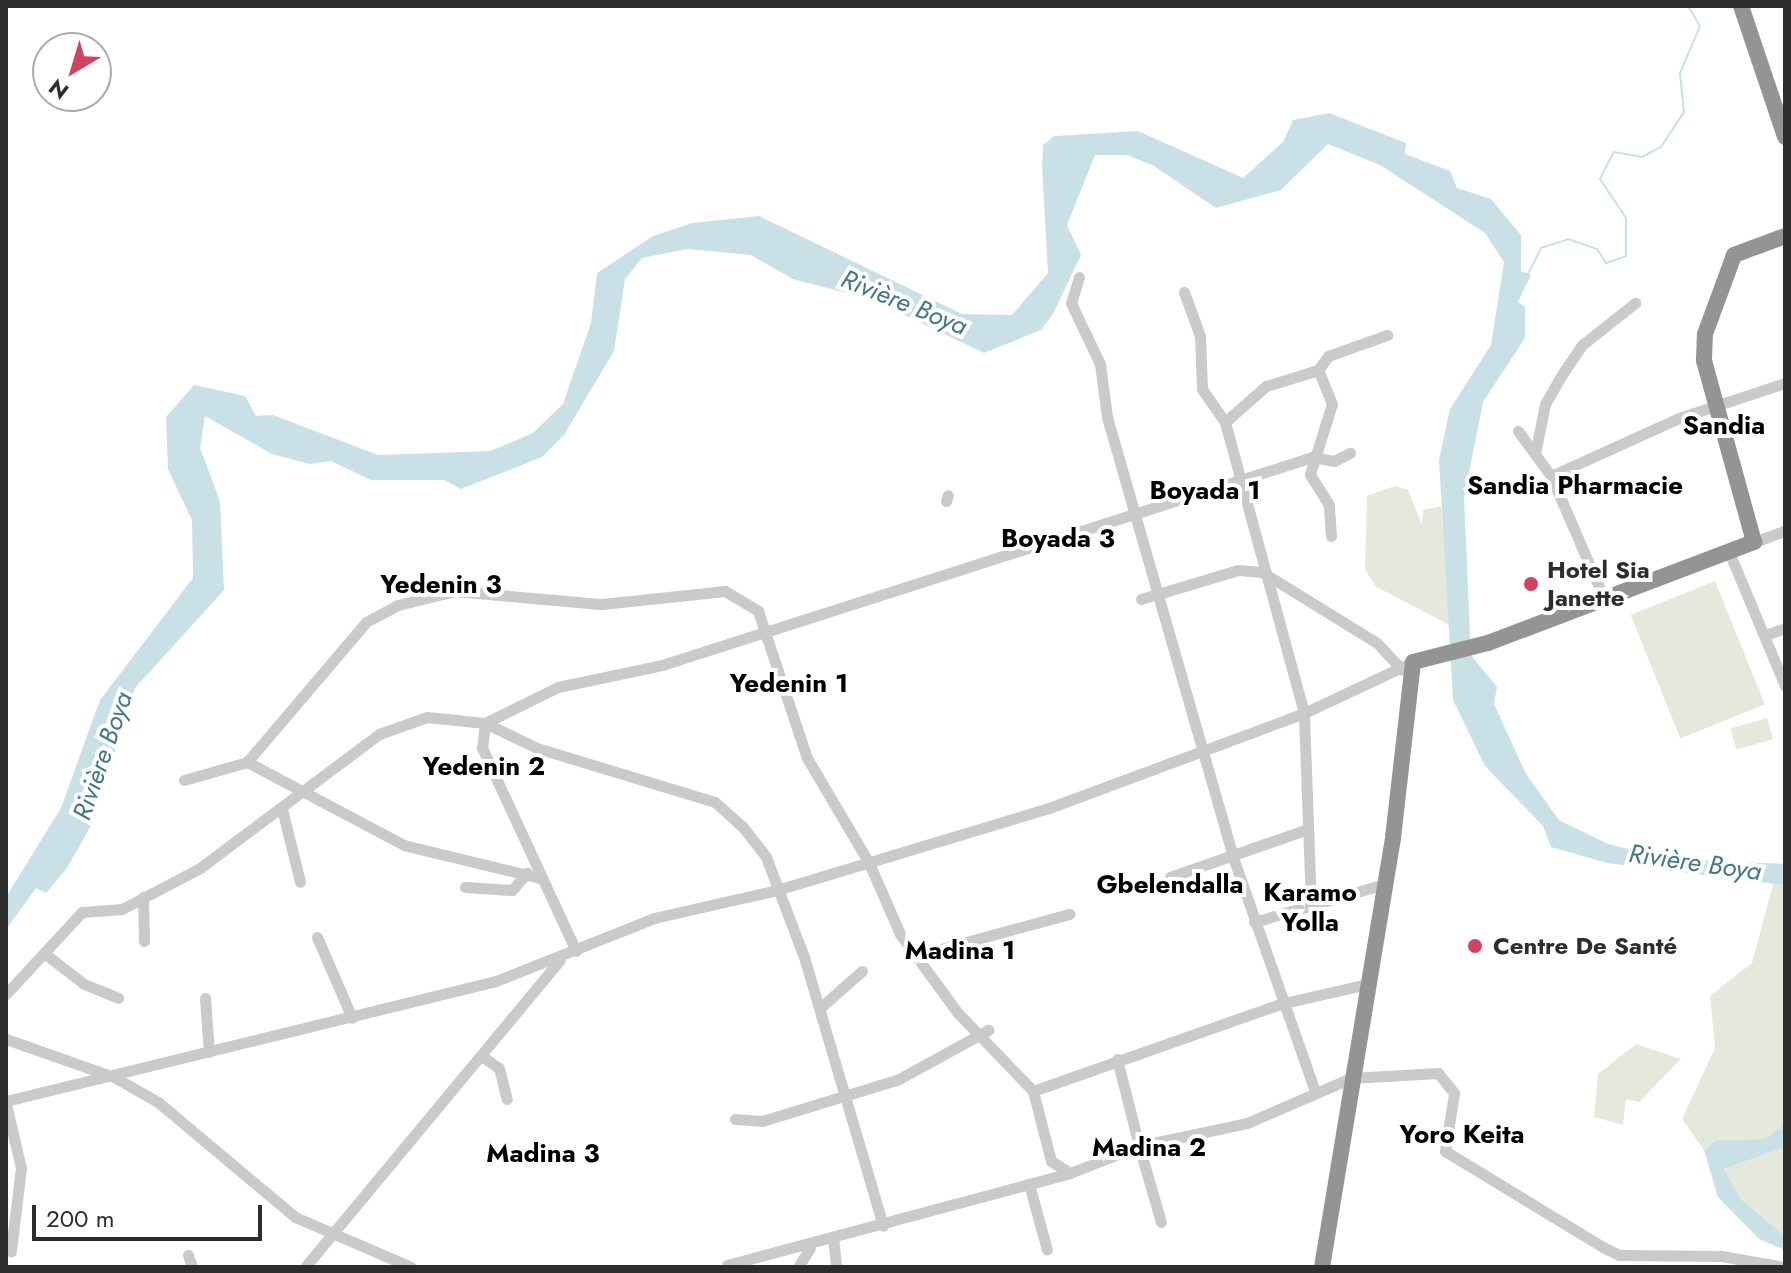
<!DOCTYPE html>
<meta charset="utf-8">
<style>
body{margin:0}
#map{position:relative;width:1791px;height:1273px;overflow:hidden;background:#fff;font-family:Jost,sans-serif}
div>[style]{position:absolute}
.green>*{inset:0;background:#e5e9dc;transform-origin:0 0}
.water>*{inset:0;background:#cae0e7}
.stream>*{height:2px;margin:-1px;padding:0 1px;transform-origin:1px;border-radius:1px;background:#cae0e7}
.river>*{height:14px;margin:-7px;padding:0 7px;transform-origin:7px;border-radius:7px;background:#cae0e7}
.minor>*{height:11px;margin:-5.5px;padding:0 5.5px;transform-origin:5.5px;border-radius:5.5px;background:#cacaca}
.highway>*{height:16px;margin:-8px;padding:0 8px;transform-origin:8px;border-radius:8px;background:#949494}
.dots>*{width:22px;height:22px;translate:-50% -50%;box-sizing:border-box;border:4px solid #fff;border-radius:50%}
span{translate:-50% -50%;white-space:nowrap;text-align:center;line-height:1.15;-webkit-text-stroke:8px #fff;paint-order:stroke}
.poi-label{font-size:24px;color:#2d2d2d;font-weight:700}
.left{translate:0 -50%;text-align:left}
.water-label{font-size:26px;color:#457685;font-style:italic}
.neighbourhood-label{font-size:26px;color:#000;font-weight:700}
.frame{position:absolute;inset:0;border:8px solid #2d2d2d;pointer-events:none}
.north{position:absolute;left:32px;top:32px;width:80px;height:80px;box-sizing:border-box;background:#fff;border:2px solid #ababab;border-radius:50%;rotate:218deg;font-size:22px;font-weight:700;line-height:32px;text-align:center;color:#2d2d2d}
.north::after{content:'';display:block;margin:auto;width:28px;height:36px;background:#d04362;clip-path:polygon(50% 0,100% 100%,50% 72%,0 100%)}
.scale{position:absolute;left:32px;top:1205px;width:230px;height:36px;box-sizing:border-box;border:4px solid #2d2d2d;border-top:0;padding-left:10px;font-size:24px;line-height:28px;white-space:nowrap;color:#2d2d2d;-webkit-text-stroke:6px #fff;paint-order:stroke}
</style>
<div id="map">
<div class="green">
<i style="clip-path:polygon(1395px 486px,1408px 490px,1422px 525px,1423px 510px,1441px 506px,1451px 626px,1375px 586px,1365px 569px,1367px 496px)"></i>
<i style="left:1715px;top:581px;width:133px;height:91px;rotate:68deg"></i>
<i style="left:1767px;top:718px;width:22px;height:38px;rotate:74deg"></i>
<i style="clip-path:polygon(1774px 881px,1785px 885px,1785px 1124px,1764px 1139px,1716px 1140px,1704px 1150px,1682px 1119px,1715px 1048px,1710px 996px,1752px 963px)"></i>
<i style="clip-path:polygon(1636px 1044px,1681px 1059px,1639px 1102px,1626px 1099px,1623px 1125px,1594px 1117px,1598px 1074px)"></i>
<i style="clip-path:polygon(1785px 1147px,1785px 1236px,1742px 1200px,1724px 1169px)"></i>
</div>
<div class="water">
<i style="clip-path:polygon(1329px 113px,1406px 143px,1405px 154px,1450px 171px,1457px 188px,1491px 199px,1521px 235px,1521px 271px,1531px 275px,1518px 302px,1525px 307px,1525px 338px,1483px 402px,1464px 498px,1471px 655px,1497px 687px,1494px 704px,1526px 774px,1559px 820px,1608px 844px,1669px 859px,1785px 864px,1785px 885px,1607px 863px,1551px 847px,1543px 826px,1485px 766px,1453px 700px,1439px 460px,1450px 409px,1491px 345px,1504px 262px,1485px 233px,1380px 165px,1328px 144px,1281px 190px,1216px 208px,1154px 166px,1127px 155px,1095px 155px,1067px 225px,1081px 255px,1053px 314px,1041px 330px,984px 353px,873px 300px,793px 279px,751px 255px,688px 249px,642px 258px,625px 279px,614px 351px,564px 435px,542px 457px,461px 489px,444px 480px,371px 480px,331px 461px,309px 464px,272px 454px,205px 416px,200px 448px,220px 501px,224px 590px,135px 688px,92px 824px,67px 868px,46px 893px,36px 888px,8px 927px,6px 947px,6px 897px,61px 808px,100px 700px,193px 578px,192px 520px,168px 469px,166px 417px,194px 385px,245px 396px,256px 416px,273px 415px,378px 455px,491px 451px,533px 433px,563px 404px,591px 323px,597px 273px,653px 236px,692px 223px,759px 216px,962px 314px,1012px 315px,1048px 273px,1042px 166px,1043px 145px,1054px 136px,1138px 131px,1243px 178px,1283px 142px,1293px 120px)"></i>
<i style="clip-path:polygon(1785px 1124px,1785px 1147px,1724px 1169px,1742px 1200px,1785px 1236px,1785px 1250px,1759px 1239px,1718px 1197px,1704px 1150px,1716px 1140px,1764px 1139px)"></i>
</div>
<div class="stream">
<i style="left:1528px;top:274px;width:29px;rotate:-63deg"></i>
<i style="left:1541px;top:248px;width:28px;rotate:-18deg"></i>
<i style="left:1568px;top:239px;width:31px;rotate:19deg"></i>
<i style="left:1597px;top:249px;width:17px;rotate:57deg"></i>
<i style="left:1606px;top:263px;width:21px;rotate:-19deg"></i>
<i style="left:1626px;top:256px;width:38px;rotate:-90deg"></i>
<i style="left:1626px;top:218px;width:47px;rotate:-123.7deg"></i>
<i style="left:1600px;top:179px;width:30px;rotate:-63deg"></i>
<i style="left:1614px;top:152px;width:28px;rotate:10deg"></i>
<i style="left:1642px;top:157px;width:21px;rotate:-28deg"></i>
<i style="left:1661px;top:147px;width:42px;rotate:-56.7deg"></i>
<i style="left:1684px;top:112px;width:39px;rotate:-96deg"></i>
<i style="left:1680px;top:73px;width:51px;rotate:-66.9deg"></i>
<i style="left:1700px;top:26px;width:23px;rotate:-121deg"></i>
</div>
<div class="river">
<i style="left:1491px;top:733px;width:70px;rotate:60.2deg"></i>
</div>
<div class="minor">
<i style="left:1079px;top:277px;width:27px;rotate:107deg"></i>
<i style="left:1071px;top:303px;width:68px;rotate:64.6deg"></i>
<i style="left:1100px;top:364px;width:53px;rotate:82.5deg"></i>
<i style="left:1107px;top:417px;width:461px;rotate:74deg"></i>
<i style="left:1234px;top:860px;width:245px;rotate:70.7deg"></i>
<i style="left:1184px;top:292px;width:47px;rotate:70deg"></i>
<i style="left:1200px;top:336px;width:53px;rotate:87.8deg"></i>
<i style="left:1202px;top:389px;width:40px;rotate:55.1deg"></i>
<i style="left:1518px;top:431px;width:56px;rotate:53.7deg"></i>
<i style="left:1551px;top:476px;width:131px;rotate:66.6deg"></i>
<i style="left:1535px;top:454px;width:51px;rotate:-78.7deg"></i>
<i style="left:1545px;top:404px;width:36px;rotate:-60deg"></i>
<i style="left:1563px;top:373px;width:34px;rotate:-56deg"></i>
<i style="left:1582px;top:345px;width:68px;rotate:-38.4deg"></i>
<i style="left:1551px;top:476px;width:141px;rotate:-24.4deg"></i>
<i style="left:1679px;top:418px;width:112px;rotate:-18.3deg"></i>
<i style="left:946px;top:501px;width:6px;rotate:-72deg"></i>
<i style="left:1331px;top:536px;width:31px;rotate:-94deg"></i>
<i style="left:1329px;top:505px;width:36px;rotate:-122deg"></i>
<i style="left:1310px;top:474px;width:73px;rotate:-72.6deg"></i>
<i style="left:1332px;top:404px;width:37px;rotate:-112deg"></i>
<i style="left:1318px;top:370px;width:17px;rotate:-54deg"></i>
<i style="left:1328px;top:356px;width:63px;rotate:-19.6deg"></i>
<i style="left:1754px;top:542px;width:33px;rotate:-20deg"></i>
<i style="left:1729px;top:552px;width:145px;rotate:67.3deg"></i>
<i style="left:1141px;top:599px;width:101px;rotate:-16.6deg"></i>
<i style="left:1238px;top:570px;width:24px;rotate:5deg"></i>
<i style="left:1262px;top:572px;width:135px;rotate:31.7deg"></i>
<i style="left:1377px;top:643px;width:37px;rotate:47deg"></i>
<i style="left:1768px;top:634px;width:18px;rotate:-19deg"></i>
<i style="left:184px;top:780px;width:66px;rotate:-15.9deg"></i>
<i style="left:282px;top:809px;width:75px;rotate:76.1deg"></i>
<i style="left:1170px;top:877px;width:146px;rotate:-19.2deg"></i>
<i style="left:540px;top:878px;width:140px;rotate:-166.4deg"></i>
<i style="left:404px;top:845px;width:178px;rotate:-152.1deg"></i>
<i style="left:247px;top:762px;width:184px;rotate:-49.6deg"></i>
<i style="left:366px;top:622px;width:36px;rotate:-28deg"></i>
<i style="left:398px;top:605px;width:59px;rotate:-13.8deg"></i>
<i style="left:455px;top:591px;width:148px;rotate:5.1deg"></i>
<i style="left:602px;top:604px;width:124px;rotate:-6deg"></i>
<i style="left:725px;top:591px;width:39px;rotate:31deg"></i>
<i style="left:758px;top:611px;width:155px;rotate:71.6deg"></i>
<i style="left:807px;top:758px;width:122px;rotate:59.4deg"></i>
<i style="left:869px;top:863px;width:77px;rotate:66.4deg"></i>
<i style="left:900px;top:934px;width:97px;rotate:53.8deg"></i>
<i style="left:957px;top:1012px;width:110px;rotate:46.1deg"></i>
<i style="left:1033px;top:1091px;width:262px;rotate:-19.4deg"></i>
<i style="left:1280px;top:1004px;width:89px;rotate:-12.9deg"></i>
<i style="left:465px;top:887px;width:47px;rotate:3.7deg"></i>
<i style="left:512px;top:890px;width:23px;rotate:-49deg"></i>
<i style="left:143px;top:897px;width:44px;rotate:88.7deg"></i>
<i style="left:1311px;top:906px;width:193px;rotate:-92.1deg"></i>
<i style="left:1304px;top:713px;width:302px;rotate:-105.2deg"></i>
<i style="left:1225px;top:422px;width:55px;rotate:-41.3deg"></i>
<i style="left:1266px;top:386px;width:54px;rotate:-17.1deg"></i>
<i style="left:1254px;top:922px;width:136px;rotate:-16.2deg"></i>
<i style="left:317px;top:937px;width:88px;rotate:66.6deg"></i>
<i style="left:576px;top:951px;width:224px;rotate:-114.8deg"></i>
<i style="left:482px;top:748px;width:25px;rotate:-83deg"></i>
<i style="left:485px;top:723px;width:81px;rotate:-26.3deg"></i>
<i style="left:558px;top:687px;width:106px;rotate:-11.9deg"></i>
<i style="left:662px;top:665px;width:682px;rotate:-17.74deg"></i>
<i style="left:1312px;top:457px;width:22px;rotate:10deg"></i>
<i style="left:1334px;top:461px;width:18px;rotate:-27deg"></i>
<i style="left:44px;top:953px;width:51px;rotate:37.8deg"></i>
<i style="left:84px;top:984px;width:37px;rotate:22deg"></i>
<i style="left:919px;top:955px;width:156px;rotate:-15.3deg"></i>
<i style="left:6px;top:994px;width:112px;rotate:-47.2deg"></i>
<i style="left:82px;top:912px;width:40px;rotate:-4.3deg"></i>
<i style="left:122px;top:909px;width:88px;rotate:-27.7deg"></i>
<i style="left:200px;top:868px;width:224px;rotate:-36.8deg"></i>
<i style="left:379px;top:734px;width:51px;rotate:-19.5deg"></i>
<i style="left:427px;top:717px;width:58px;rotate:5.9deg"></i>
<i style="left:485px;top:723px;width:58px;rotate:25.7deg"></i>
<i style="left:537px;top:748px;width:186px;rotate:16.9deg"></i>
<i style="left:715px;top:802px;width:36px;rotate:42deg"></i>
<i style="left:742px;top:826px;width:39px;rotate:52deg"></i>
<i style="left:766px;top:857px;width:107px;rotate:69.2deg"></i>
<i style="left:804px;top:957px;width:280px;rotate:73.6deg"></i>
<i style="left:205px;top:998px;width:54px;rotate:85.8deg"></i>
<i style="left:820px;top:1008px;width:56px;rotate:-41.4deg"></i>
<i style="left:6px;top:1039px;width:114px;rotate:19.4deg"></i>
<i style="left:114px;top:1077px;width:51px;rotate:29.6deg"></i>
<i style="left:158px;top:1102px;width:179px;rotate:40deg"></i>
<i style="left:295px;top:1217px;width:126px;rotate:23.3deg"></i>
<i style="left:483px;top:1057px;width:19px;rotate:35deg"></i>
<i style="left:499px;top:1068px;width:32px;rotate:76deg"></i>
<i style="left:1117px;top:1059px;width:90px;rotate:75.8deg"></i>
<i style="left:1139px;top:1146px;width:110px;rotate:-12deg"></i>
<i style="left:1247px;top:1123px;width:113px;rotate:-23.4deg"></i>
<i style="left:1351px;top:1078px;width:87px;rotate:-3.3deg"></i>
<i style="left:1438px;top:1073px;width:26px;rotate:51deg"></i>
<i style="left:1454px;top:1093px;width:59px;rotate:98.8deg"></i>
<i style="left:1445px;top:1151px;width:185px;rotate:31.3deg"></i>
<i style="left:1603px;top:1247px;width:18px;rotate:27deg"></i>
<i style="left:1619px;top:1255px;width:102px;rotate:0.6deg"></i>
<i style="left:1721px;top:1256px;width:65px;rotate:9.8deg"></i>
<i style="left:1033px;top:1091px;width:72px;rotate:75.6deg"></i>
<i style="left:1051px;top:1161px;width:22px;rotate:32deg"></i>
<i style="left:1070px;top:1173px;width:74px;rotate:-21.4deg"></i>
<i style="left:1139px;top:1146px;width:79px;rotate:73.9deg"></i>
<i style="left:6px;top:1101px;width:504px;rotate:-13.76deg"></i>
<i style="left:496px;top:981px;width:170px;rotate:-21.7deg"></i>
<i style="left:654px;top:918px;width:126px;rotate:-12.8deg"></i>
<i style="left:777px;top:890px;width:284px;rotate:-16.8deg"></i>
<i style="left:1049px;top:808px;width:272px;rotate:-20.4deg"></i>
<i style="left:1304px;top:713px;width:120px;rotate:-25.1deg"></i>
<i style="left:6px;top:1104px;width:66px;rotate:76.8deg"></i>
<i style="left:21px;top:1168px;width:84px;rotate:96.9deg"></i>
<i style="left:735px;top:1119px;width:27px;rotate:4deg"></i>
<i style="left:762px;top:1121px;width:143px;rotate:-17deg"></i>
<i style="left:899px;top:1079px;width:102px;rotate:-28.8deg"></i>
<i style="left:1029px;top:1184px;width:68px;rotate:74.7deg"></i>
<i style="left:833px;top:1237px;width:30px;rotate:84deg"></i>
<i style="left:188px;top:1255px;width:13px;rotate:72deg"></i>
<i style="left:727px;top:1265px;width:355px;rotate:-15deg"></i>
<i style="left:305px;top:1267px;width:399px;rotate:-50.3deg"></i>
<i style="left:798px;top:1267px;width:22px;rotate:-58deg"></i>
</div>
<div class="highway">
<i style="left:1741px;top:6px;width:138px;rotate:71.4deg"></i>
<i style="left:1322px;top:1267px;width:435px;rotate:-80.6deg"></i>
<i style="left:1393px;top:838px;width:177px;rotate:-83.5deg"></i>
<i style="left:1413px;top:662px;width:77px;rotate:-14.2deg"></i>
<i style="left:1488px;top:643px;width:285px;rotate:-20.8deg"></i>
<i style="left:1754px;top:542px;width:189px;rotate:-105.4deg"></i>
<i style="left:1704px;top:360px;width:26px;rotate:-88deg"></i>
<i style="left:1705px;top:334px;width:84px;rotate:-69.8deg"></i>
<i style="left:1734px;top:255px;width:54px;rotate:-20.4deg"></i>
</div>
<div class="dots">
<i style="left:1531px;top:584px;background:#d04362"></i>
<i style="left:1475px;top:946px;background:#d04362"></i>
</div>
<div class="poi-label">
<span class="left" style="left:1547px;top:584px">Hotel Sia<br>Janette</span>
<span class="left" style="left:1493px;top:946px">Centre De Santé</span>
</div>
<div class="water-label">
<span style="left:904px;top:303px;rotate:22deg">Rivière Boya</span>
<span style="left:103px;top:756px;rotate:-71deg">Rivière Boya</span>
<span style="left:1695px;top:863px;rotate:8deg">Rivière Boya</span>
</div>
<div class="neighbourhood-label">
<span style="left:1724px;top:426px">Sandia</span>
<span style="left:1575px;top:486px">Sandia Pharmacie</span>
<span style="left:1205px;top:491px">Boyada 1</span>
<span style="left:1058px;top:539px">Boyada 3</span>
<span style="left:441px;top:585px">Yedenin 3</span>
<span style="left:789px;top:684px">Yedenin 1</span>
<span style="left:484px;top:767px">Yedenin 2</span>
<span style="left:1170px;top:885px">Gbelendalla</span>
<span style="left:1310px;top:908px">Karamo<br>Yolla</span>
<span style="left:960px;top:951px">Madina 1</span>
<span style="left:1462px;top:1135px">Yoro Keita</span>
<span style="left:1149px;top:1148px">Madina 2</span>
<span style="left:543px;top:1154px">Madina 3</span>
</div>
<div class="frame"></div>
<div class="north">N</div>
<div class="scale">200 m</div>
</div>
